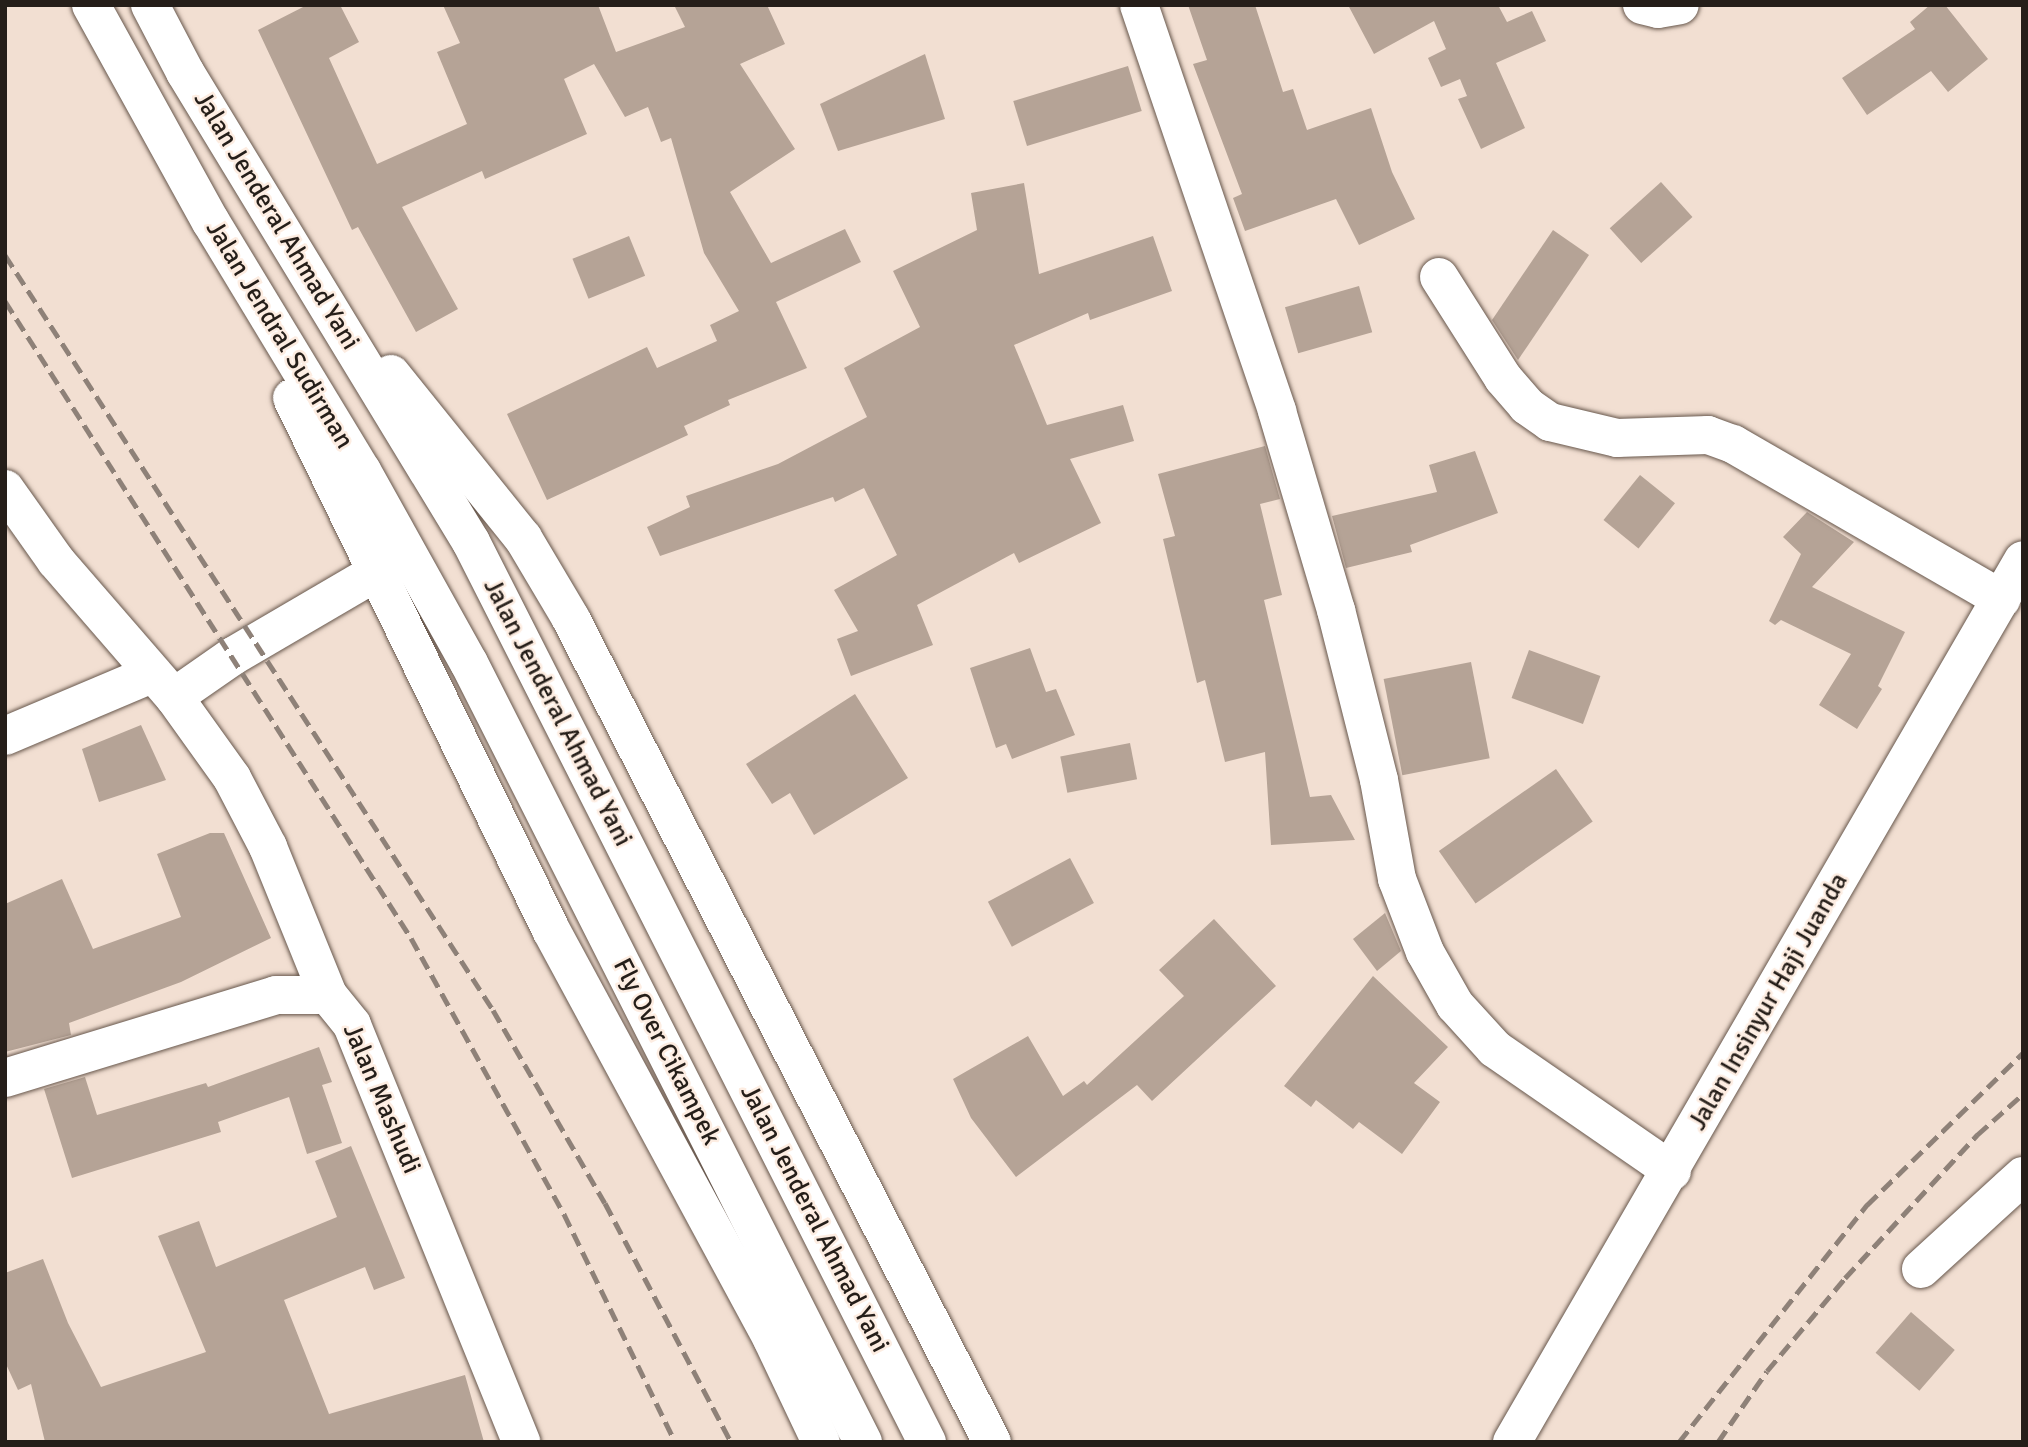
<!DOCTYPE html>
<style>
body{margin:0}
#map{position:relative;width:2028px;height:1447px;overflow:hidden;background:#f2dfd2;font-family:Signika,sans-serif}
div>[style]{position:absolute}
.building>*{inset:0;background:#b5a396;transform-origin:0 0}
.roads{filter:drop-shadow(0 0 2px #67574c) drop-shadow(0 0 2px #67574c)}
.minor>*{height:38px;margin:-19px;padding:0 19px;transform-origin:19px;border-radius:19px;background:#fff}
.highway>*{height:38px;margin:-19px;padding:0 19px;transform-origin:19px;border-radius:19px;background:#fff}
.rail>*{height:5px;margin-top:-2.5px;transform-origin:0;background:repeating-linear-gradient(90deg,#8e8178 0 14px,transparent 0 21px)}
span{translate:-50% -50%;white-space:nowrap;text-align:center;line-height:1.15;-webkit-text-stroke:5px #fdede2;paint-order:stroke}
.street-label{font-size:26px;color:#251e19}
.frame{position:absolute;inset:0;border:7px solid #251e19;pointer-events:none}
</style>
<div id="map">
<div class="building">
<i style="clip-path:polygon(307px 5px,340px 5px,359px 42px,329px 58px,377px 164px,467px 124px,437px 52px,460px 43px,443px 5px,598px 5px,616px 52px,685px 27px,674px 5px,767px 5px,785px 44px,740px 64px,795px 149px,730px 192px,771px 263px,845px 229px,861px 262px,776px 302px,807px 368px,728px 400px,730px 405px,684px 426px,688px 435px,547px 500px,507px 414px,647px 347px,657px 368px,717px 341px,710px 325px,739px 311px,704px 253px,671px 138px,661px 142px,648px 107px,625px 117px,594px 64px,564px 79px,587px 134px,485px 179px,482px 171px,402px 207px,458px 309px,416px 332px,358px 227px,352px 230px,258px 30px)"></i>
<i style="clip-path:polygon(1188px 5px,1255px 5px,1283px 92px,1293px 89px,1307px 130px,1371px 108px,1392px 172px,1415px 219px,1359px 245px,1336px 199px,1245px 231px,1233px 198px,1242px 194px,1193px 64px,1207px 60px)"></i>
<i style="clip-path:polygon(1348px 5px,1498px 5px,1507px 22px,1532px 11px,1546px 41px,1496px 63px,1525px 128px,1481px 149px,1458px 99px,1467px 96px,1460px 79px,1441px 87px,1428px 58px,1446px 49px,1434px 21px,1374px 54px)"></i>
<i style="clip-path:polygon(1930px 5px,1945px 5px,1988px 59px,1948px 92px,1931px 71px,1867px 115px,1842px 78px,1915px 29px,1910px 22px)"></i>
<i style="clip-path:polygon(925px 54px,945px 119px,838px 151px,820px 104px)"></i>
<i style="left:1128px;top:66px;width:47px;height:120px;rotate:73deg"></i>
<i style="left:1661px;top:182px;width:47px;height:69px;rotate:48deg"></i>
<i style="clip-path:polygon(1024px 183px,1039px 274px,1153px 236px,1172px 291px,1090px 320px,1088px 313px,1014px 345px,1047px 425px,1123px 405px,1134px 441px,1070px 459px,1101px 523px,1019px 563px,1014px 553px,917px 605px,933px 645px,851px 676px,837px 639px,858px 631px,834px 590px,897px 555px,864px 488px,835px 502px,833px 497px,660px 556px,647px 527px,690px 507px,686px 496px,778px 464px,867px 417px,844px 368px,920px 327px,893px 271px,977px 230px,971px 193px)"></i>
<i style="clip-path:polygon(1553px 230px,1589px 255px,1518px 360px,1492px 320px)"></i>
<i style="left:629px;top:236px;width:43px;height:61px;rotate:68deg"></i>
<i style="left:1359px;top:286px;width:48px;height:77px;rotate:74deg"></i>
<i style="clip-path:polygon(1265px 446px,1280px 499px,1260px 504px,1282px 595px,1264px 600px,1310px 797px,1331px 795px,1355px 840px,1271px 845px,1265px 752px,1225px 762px,1205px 680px,1197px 683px,1163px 539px,1175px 536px,1158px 474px)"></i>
<i style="clip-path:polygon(1475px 451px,1498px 513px,1410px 545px,1412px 552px,1346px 568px,1332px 516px,1437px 492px,1429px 465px)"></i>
<i style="left:1640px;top:475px;width:45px;height:58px;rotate:39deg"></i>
<i style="clip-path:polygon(1807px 512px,1854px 542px,1812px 587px,1905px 632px,1878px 686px,1882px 689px,1857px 729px,1819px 705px,1851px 654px,1781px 620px,1775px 625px,1769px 621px,1801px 554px,1783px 537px)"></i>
<i style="clip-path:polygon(1030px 648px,1046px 692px,1056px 689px,1075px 735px,1012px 759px,1006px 744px,996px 748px,970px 668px)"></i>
<i style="left:1529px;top:650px;width:76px;height:51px;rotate:20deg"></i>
<i style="left:1471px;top:662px;width:98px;height:89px;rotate:79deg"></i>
<i style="clip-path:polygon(855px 694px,908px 778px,814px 835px,790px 793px,772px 804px,746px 764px)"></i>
<i style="clip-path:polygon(141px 725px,166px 780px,99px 802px,82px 749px)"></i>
<i style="left:1130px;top:743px;width:37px;height:71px;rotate:79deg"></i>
<i style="left:1556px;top:769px;width:64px;height:143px;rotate:55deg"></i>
<i style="clip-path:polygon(210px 833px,224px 833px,271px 938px,181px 982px,69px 1023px,71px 1035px,5px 1052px,5px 904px,62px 879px,93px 949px,181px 917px,157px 854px)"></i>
<i style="left:1070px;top:858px;width:51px;height:93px;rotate:62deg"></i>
<i style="clip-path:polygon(1385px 913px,1401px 951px,1377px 971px,1353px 939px)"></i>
<i style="clip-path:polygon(1214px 919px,1276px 986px,1152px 1101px,1137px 1085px,1016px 1177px,971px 1118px,953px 1079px,1028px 1036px,1063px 1096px,1084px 1081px,1087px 1085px,1184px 996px,1159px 970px)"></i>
<i style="clip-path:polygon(1373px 976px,1448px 1047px,1414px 1083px,1440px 1102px,1402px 1154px,1359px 1122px,1353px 1129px,1316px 1100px,1311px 1107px,1284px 1086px)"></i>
<i style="clip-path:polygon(319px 1047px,332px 1082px,322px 1085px,342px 1143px,307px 1154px,289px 1097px,218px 1122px,221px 1132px,72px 1178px,44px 1089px,85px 1077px,97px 1115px,206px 1083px,208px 1087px)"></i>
<i style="clip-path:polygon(351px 1146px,405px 1278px,374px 1290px,365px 1267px,284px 1300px,329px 1414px,465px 1375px,484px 1442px,45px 1442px,31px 1384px,18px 1390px,5px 1362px,5px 1273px,43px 1259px,68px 1323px,101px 1387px,206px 1352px,158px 1236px,199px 1221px,216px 1267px,337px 1217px,315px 1161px)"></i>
<i style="left:1911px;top:1312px;width:58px;height:54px;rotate:41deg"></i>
</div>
<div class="roads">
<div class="minor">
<i style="left:1139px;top:5px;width:429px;rotate:71.2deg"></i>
<i style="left:1277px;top:411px;width:208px;rotate:73.5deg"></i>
<i style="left:1336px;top:610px;width:175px;rotate:75.8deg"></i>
<i style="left:1379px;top:780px;width:101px;rotate:79.7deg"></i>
<i style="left:1397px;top:879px;width:78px;rotate:69deg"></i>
<i style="left:1425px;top:952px;width:61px;rotate:60.5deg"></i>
<i style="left:1455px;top:1005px;width:59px;rotate:47.7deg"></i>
<i style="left:1495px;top:1049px;width:215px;rotate:34.6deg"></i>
<i style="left:1642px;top:5px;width:16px;rotate:14deg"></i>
<i style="left:1658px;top:9px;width:22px;rotate:-10deg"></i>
<i style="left:1439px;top:277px;width:120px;rotate:57.6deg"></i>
<i style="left:1503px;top:378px;width:37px;rotate:49deg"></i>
<i style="left:1527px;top:406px;width:28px;rotate:35deg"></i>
<i style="left:1550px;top:422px;width:69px;rotate:13.4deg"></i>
<i style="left:1617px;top:438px;width:91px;rotate:-1.9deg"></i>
<i style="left:1708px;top:435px;width:27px;rotate:20deg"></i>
<i style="left:1733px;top:444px;width:310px;rotate:30deg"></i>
<i style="left:5px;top:489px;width:88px;rotate:54.7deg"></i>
<i style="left:56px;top:561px;width:180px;rotate:49.1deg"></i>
<i style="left:174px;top:697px;width:100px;rotate:54.4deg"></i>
<i style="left:232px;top:778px;width:78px;rotate:62.4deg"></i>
<i style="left:268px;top:847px;width:160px;rotate:67.9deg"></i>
<i style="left:174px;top:697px;width:72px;rotate:-34.8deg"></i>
<i style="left:233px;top:656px;width:164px;rotate:-30.3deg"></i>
<i style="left:5px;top:736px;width:160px;rotate:-22.9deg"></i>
<i style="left:5px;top:1078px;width:283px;rotate:-17deg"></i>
<i style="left:276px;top:995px;width:52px"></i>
<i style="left:328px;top:995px;width:38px;rotate:51deg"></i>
<i style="left:352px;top:1025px;width:450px;rotate:67.9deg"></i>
<i style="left:1921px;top:1269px;width:138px;rotate:-42.4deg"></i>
</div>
<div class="highway">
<i style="left:91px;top:5px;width:248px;rotate:61.1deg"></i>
<i style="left:211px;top:222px;width:291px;rotate:58.8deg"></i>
<i style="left:362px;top:471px;width:220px;rotate:60.9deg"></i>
<i style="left:469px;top:663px;width:873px;rotate:63.17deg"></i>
<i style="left:150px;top:5px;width:76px;rotate:62.4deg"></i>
<i style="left:185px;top:72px;width:550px;rotate:58.68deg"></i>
<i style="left:471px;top:542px;width:1009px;rotate:63.13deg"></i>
<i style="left:391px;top:374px;width:211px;rotate:51.2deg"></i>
<i style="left:523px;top:538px;width:94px;rotate:59.3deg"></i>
<i style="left:571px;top:619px;width:924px;rotate:62.91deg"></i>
<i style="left:292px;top:398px;width:592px;rotate:64.04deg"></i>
<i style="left:551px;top:930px;width:465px;rotate:61.6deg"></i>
<i style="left:772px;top:1339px;width:114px;rotate:64.6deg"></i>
<i style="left:1512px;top:1442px;width:1019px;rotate:-59.91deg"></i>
</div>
</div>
<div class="rail">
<i style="left:5px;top:255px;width:899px;rotate:57.12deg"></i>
<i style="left:493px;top:1010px;width:223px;rotate:59.9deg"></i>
<i style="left:605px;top:1203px;width:270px;rotate:62.2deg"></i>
<i style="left:5px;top:301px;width:755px;rotate:57.49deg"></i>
<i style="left:411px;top:938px;width:316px;rotate:61deg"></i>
<i style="left:564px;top:1214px;width:254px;rotate:64deg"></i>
<i style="left:1679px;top:1442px;width:303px;rotate:-51.6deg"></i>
<i style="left:1867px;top:1205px;width:218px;rotate:-44.3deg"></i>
<i style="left:1718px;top:1442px;width:86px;rotate:-55.4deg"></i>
<i style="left:1767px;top:1371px;width:121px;rotate:-50deg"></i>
<i style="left:1845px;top:1278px;width:195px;rotate:-47.3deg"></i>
<i style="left:1977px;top:1135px;width:62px;rotate:-41.7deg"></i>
</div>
<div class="street-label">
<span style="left:276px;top:221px;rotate:59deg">Jalan Jenderal Ahmad Yani</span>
<span style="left:279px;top:335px;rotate:59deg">Jalan Jendral Sudirman</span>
<span style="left:557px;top:713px;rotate:63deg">Jalan Jenderal Ahmad Yani</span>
<span style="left:1769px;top:1002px;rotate:-60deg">Jalan Insinyur Haji Juanda</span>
<span style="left:666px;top:1052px;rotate:63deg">Fly Over Cikampek</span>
<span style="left:381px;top:1099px;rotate:67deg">Jalan Mashudi</span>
<span style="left:814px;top:1219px;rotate:63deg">Jalan Jenderal Ahmad Yani</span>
</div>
<div class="frame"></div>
</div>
